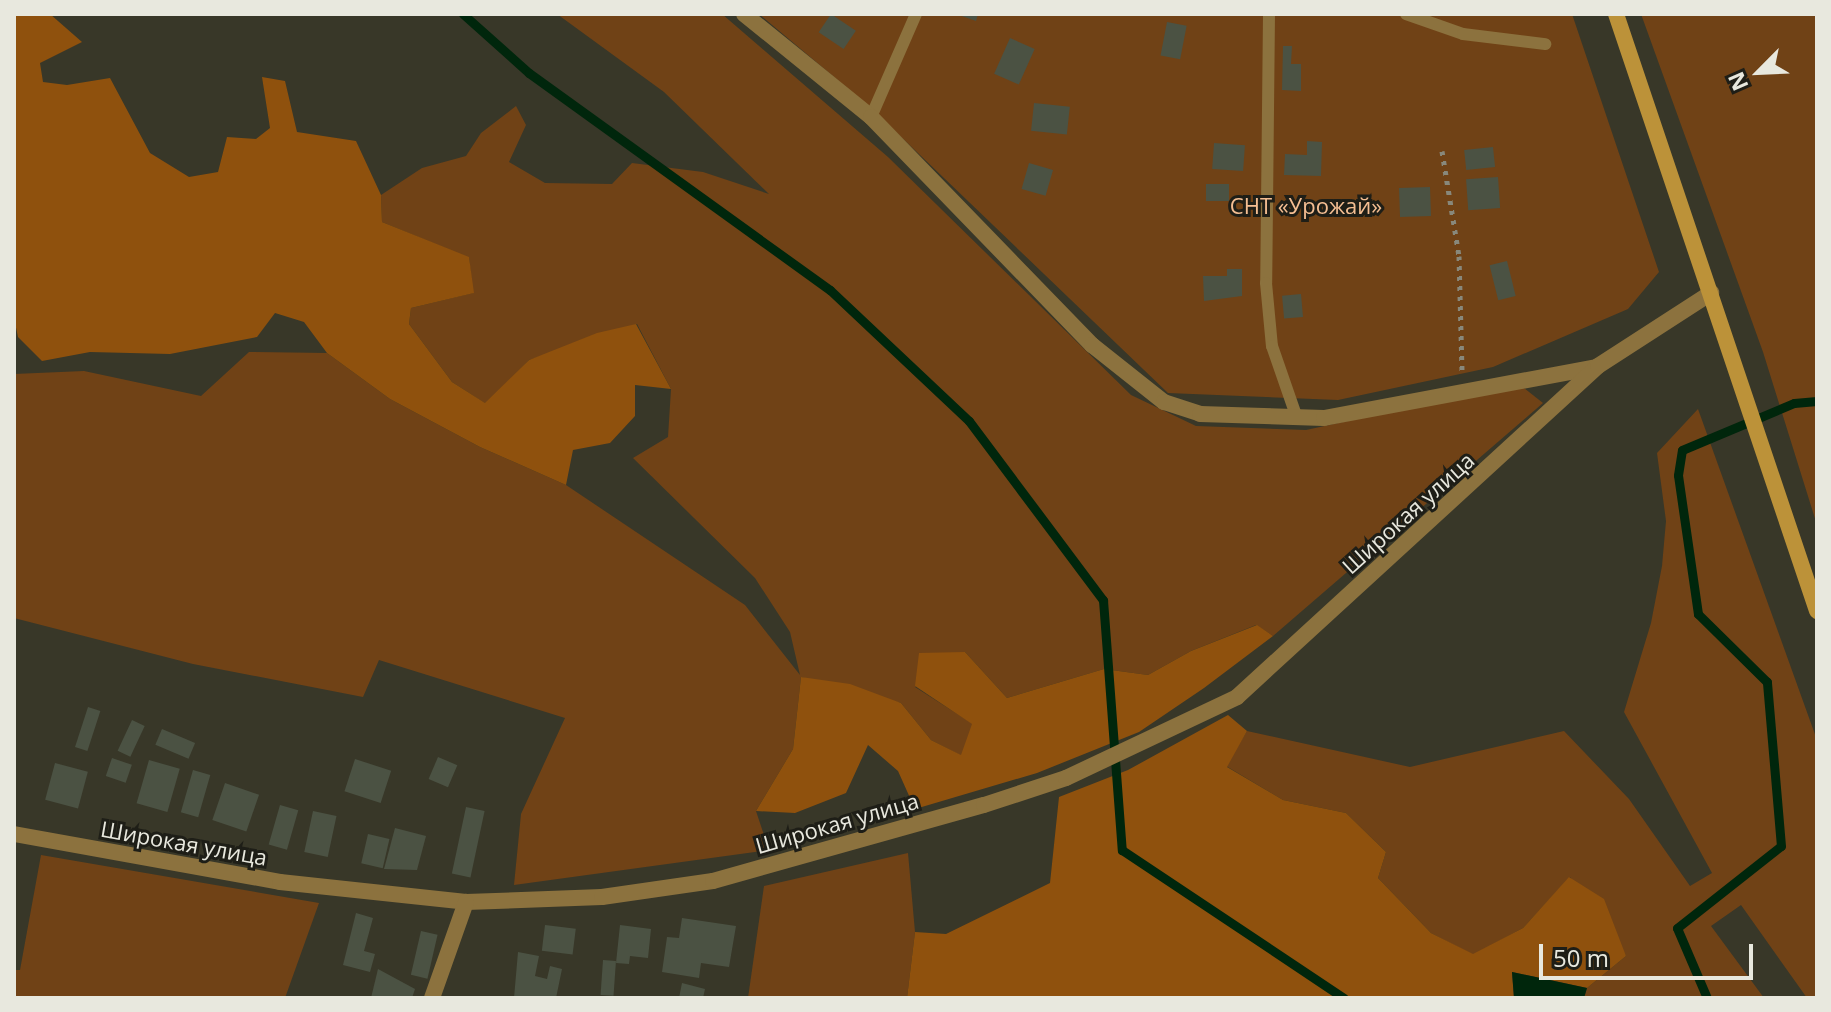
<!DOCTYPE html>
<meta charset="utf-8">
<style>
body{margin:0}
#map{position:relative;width:1831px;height:1012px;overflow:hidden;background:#383728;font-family:"Open Sans",sans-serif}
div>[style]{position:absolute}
.green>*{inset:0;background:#704216}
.forest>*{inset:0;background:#8f510d}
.water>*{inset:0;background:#00260c}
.stream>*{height:9px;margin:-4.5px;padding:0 4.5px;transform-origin:4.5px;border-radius:4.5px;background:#00260c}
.building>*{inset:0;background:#4b5243;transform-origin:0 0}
.path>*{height:5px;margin-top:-2.5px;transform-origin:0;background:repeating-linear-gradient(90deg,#88887b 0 4px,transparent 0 10px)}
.lane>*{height:12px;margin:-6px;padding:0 6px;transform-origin:6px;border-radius:6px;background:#8c723e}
.street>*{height:16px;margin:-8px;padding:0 8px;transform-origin:8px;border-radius:8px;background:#8c723e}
.secondary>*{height:16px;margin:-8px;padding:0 8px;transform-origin:8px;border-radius:8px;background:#bc9239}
span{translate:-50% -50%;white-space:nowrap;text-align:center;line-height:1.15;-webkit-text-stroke:6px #1e1e17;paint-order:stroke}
.park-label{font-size:22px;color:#f4be92}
.street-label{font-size:22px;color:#e8e8de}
.frame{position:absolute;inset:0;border:16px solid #e8e8de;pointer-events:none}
.north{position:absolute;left:1719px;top:32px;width:80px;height:80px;-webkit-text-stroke:6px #1e1e17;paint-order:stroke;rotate:246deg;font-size:22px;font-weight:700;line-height:32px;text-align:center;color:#e8e8de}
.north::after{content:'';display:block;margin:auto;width:28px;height:36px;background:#e8e8de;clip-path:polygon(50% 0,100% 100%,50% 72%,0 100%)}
.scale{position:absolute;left:1539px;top:944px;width:214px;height:36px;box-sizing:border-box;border:4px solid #e8e8de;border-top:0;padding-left:10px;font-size:24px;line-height:28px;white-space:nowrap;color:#e8e8de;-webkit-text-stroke:6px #1e1e17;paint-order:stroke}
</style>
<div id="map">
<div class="green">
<i style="clip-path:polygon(557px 14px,722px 14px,888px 157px,1131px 395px,1196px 426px,1306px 430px,1519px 384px,1543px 403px,1273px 636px,1256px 625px,1191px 651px,1148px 675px,1104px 669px,1007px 698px,965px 652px,915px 687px,973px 724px,962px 756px,931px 740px,901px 703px,801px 677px,793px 749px,756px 811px,769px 850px,514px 885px,521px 814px,565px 718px,379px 660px,363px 697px,193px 664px,14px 618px,14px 374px,84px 371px,201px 396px,249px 352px,327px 353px,390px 399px,480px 447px,566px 485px,745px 605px,800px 675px,790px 632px,755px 578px,633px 458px,668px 437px,671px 389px,637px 324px,529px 360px,486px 404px,452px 382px,409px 324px,411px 308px,473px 293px,469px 258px,382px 222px,381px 195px,422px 168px,466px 156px,481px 133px,516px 106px,526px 125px,509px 162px,545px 183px,612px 184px,632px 163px,703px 172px,769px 194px,664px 92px)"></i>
<i style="clip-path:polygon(759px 14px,1572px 14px,1659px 272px,1628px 309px,1493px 367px,1338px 400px,1168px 393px,871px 108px)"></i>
<i style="clip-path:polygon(1641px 14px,1817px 14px,1817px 525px,1763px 352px)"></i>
<i style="clip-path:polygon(1698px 409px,1817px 740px,1817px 998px,1807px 998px,1741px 905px,1711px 926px,1764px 998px,1584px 998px,1587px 988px,1626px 956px,1570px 877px,1523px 928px,1473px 955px,1431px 933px,1378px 878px,1386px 852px,1346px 813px,1283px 800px,1226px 766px,1247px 731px,1410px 767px,1564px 731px,1629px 799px,1690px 886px,1712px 873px,1624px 712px,1651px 623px,1662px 566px,1666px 521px,1657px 453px)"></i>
<i style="clip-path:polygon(908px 853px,915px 932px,907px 998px,748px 998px,764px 886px)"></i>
<i style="clip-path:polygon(41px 855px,319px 903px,285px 998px,14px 998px,14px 970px,20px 970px)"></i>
</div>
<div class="forest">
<i style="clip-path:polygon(14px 14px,50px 14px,82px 42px,40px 63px,43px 82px,67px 85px,110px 78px,150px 153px,189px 177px,218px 172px,227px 137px,256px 139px,270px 128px,262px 77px,285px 81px,297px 132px,356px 141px,381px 195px,382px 222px,469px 257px,474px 293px,411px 308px,409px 324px,452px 382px,485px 403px,529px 360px,597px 333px,636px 324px,671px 389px,635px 385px,635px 416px,610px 443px,573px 450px,566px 485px,480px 447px,390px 399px,327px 353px,304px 322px,275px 313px,257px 337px,170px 354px,90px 352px,42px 361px,18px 337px,14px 318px)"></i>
<i style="clip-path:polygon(1257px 625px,1273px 636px,1204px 688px,1139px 732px,1037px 773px,915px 809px,898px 771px,868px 745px,846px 793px,795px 813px,756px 811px,793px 749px,801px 677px,850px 684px,901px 703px,931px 740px,961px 755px,972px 724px,915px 686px,919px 653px,965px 652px,1007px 698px,1104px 669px,1148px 675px,1191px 651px)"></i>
<i style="clip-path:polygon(1228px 715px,1247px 731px,1227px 767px,1283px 800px,1346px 813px,1386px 852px,1378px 878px,1431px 933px,1473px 954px,1523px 928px,1569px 877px,1604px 899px,1626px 956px,1587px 988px,1512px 972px,1514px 998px,907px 998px,915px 932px,946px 934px,1050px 883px,1059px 797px,1128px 770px)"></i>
</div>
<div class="water">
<i style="clip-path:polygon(1512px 972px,1587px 988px,1584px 998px,1514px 998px)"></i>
</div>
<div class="stream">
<i style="left:463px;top:14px;width:89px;rotate:41.8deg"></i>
<i style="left:529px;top:73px;width:371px;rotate:35.8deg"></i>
<i style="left:830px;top:290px;width:191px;rotate:43.3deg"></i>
<i style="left:969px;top:421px;width:224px;rotate:53.2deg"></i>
<i style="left:1103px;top:600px;width:251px;rotate:85.7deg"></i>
<i style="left:1122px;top:850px;width:267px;rotate:33.7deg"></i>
<i style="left:1707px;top:998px;width:76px;rotate:-113.2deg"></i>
<i style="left:1677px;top:928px;width:132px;rotate:-38.3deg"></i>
<i style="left:1781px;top:846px;width:165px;rotate:-94.9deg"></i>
<i style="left:1767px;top:682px;width:97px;rotate:-135.4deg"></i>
<i style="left:1698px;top:614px;width:140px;rotate:-98.2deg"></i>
<i style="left:1678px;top:475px;width:25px;rotate:-81deg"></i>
<i style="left:1682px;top:450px;width:121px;rotate:-22.8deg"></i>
<i style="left:1794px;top:403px;width:23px;rotate:-5deg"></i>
</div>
<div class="building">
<i style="left:831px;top:14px;width:30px;height:22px;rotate:34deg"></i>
<i style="clip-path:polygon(956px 14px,978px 14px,976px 21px)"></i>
<i style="left:1167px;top:22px;width:20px;height:34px;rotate:11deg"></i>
<i style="left:1010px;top:38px;width:27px;height:39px;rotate:24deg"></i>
<i style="clip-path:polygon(1283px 46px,1292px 46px,1291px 64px,1301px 64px,1301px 91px,1282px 90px)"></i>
<i style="left:1034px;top:103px;width:36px;height:28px;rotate:6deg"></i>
<i style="clip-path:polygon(1307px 141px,1322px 142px,1321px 176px,1284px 175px,1285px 154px,1307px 155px)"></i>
<i style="left:1214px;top:143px;width:31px;height:26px;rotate:4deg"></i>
<i style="left:1493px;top:147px;width:20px;height:29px;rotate:84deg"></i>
<i style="left:1029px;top:163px;width:25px;height:27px;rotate:16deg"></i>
<i style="left:1498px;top:177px;width:31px;height:32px;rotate:86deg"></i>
<i style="left:1206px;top:184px;width:23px;height:17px"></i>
<i style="left:1430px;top:187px;width:29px;height:31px;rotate:88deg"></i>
<i style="left:1507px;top:261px;width:36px;height:18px;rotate:76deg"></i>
<i style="clip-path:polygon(1227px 269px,1242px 269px,1242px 296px,1204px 301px,1203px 276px,1227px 276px)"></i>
<i style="left:1301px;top:294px;width:23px;height:19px;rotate:85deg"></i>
<i style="left:88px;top:707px;width:13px;height:42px;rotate:18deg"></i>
<i style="left:132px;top:720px;width:14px;height:34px;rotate:25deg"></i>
<i style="left:162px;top:729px;width:36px;height:17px;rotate:23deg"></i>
<i style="left:438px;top:757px;width:21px;height:24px;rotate:23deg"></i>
<i style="left:112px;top:758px;width:21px;height:19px;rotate:19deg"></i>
<i style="left:355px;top:759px;width:38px;height:34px;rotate:18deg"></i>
<i style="left:149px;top:760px;width:32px;height:45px;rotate:16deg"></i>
<i style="left:55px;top:763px;width:34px;height:38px;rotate:15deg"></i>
<i style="left:193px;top:770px;width:18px;height:44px;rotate:16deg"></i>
<i style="left:225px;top:783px;width:36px;height:39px;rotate:19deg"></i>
<i style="left:280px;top:805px;width:19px;height:41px;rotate:16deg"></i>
<i style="left:466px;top:807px;width:19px;height:68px;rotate:12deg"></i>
<i style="left:313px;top:811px;width:24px;height:42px;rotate:12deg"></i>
<i style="clip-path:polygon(395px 828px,426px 836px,417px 870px,384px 869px)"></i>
<i style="left:368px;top:834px;width:22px;height:30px;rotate:13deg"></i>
<i style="clip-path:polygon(356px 913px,373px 918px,364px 951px,375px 954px,370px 972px,343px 965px)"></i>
<i style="clip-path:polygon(682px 918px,736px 926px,729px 967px,701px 963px,699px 978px,662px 972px,667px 937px,679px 938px)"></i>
<i style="left:545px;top:925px;width:31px;height:26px;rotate:7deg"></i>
<i style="clip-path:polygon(620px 925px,651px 929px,648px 958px,630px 956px,629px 964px,616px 963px)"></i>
<i style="left:421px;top:931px;width:17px;height:45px;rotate:13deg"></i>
<i style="clip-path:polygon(518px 952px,539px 956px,535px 976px,547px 979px,550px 966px,562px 969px,556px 998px,514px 998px)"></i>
<i style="left:603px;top:960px;width:13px;height:35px;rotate:4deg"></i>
<i style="clip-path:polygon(378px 969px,415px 989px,412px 998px,371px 998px)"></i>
<i style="clip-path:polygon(682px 983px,705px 989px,703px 998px,679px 998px)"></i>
</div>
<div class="path">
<i style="left:1442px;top:151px;width:106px;rotate:80.8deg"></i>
<i style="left:1459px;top:256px;width:117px;rotate:88.5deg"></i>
</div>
<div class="lane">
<i style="left:1269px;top:14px;width:269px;rotate:90.6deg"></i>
<i style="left:1266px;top:283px;width:63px;rotate:84.6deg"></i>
<i style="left:1272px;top:346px;width:76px;rotate:70.9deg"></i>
<i style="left:1406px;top:14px;width:60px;rotate:19.3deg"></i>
<i style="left:1463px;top:34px;width:83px;rotate:7deg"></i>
<i style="left:871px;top:117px;width:112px;rotate:-66.4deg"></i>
</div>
<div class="street">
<i style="left:744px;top:14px;width:164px;rotate:39deg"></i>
<i style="left:871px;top:117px;width:318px;rotate:45.9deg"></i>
<i style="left:1092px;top:345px;width:92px;rotate:38.4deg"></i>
<i style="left:1164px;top:402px;width:38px;rotate:18deg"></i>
<i style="left:1200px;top:414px;width:124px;rotate:1.8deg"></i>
<i style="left:1324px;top:418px;width:277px;rotate:-10.6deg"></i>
<i style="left:14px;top:834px;width:270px;rotate:10.2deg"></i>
<i style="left:280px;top:882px;width:187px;rotate:6.1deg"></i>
<i style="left:466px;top:902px;width:136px;rotate:-2.1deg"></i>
<i style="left:602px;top:897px;width:112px;rotate:-8.2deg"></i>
<i style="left:713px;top:881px;width:281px;rotate:-15.7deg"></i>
<i style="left:984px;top:805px;width:86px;rotate:-18.2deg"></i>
<i style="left:1066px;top:778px;width:189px;rotate:-25.3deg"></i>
<i style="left:1237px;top:697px;width:490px;rotate:-42.5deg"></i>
<i style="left:1598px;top:366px;width:135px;rotate:-32.9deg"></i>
<i style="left:432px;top:998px;width:102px;rotate:-70.5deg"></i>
</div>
<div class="secondary">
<i style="left:1616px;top:14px;width:630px;rotate:71.39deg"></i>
</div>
<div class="park-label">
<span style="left:1306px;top:206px">СНТ «Урожай»</span>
</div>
<div class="street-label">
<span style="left:1408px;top:513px;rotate:-42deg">Широкая улица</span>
<span style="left:837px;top:823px;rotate:-16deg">Широкая улица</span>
<span style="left:184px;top:843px;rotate:10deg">Широкая улица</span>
</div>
<div class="frame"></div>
<div class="north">N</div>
<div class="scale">50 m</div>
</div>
